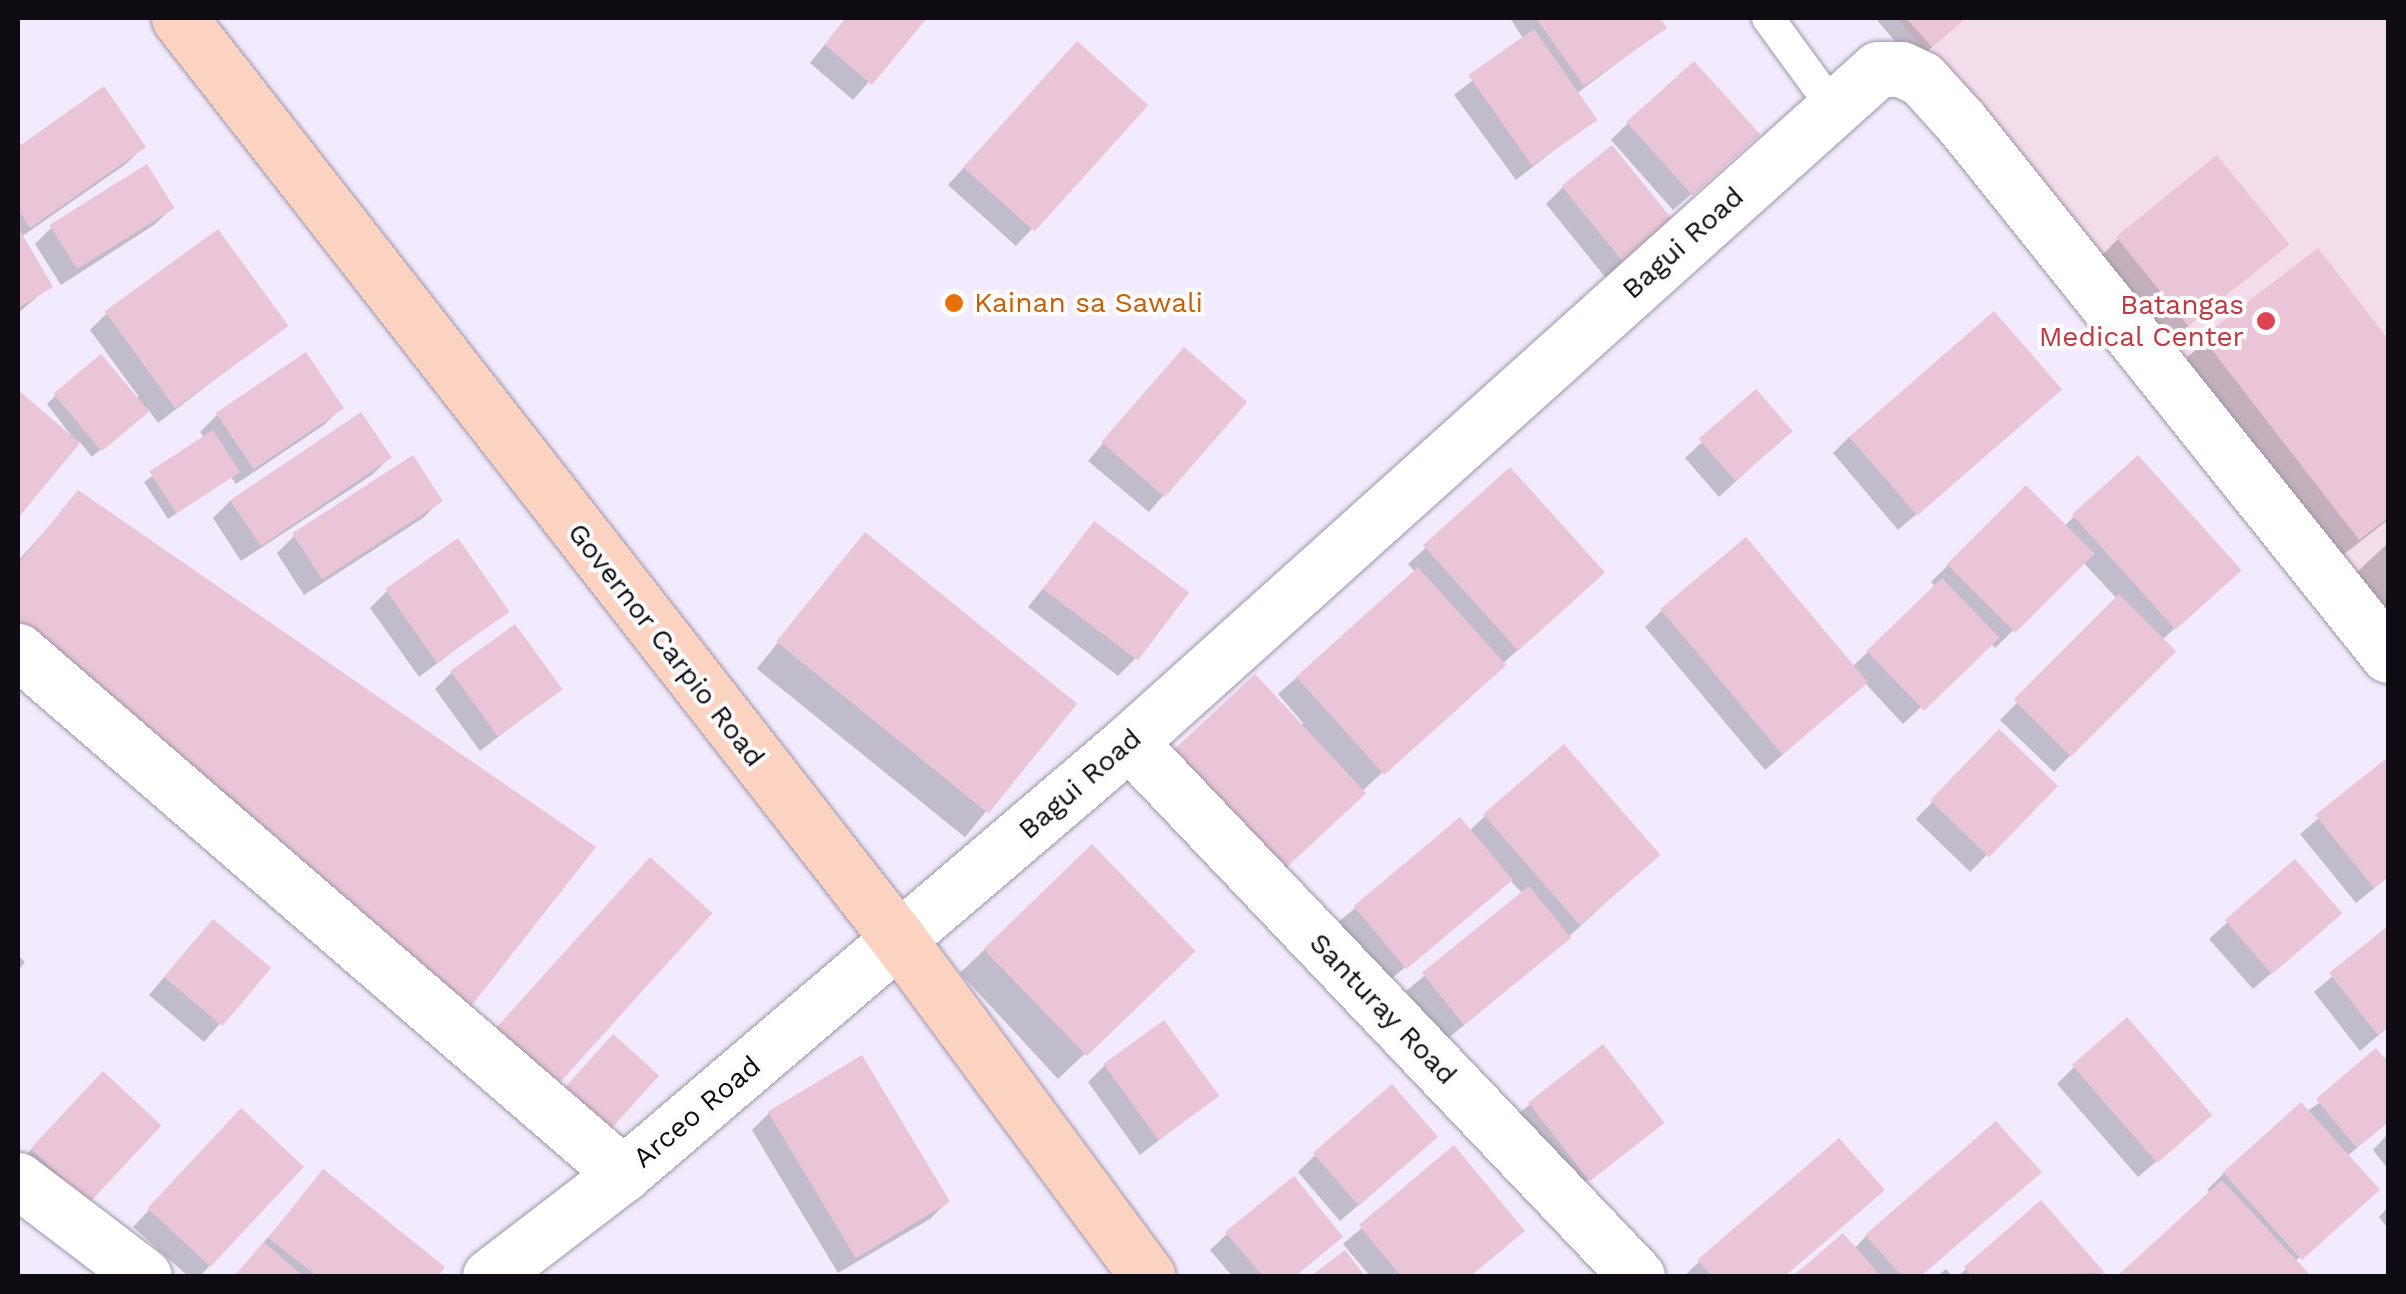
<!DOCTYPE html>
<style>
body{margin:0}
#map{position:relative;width:2406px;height:1294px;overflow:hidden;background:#f2ebfd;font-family:"Work Sans",sans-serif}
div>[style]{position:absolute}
.medical>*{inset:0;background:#f4ddeb}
.shadow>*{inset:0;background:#0003;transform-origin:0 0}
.building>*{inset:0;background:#e9c5d7;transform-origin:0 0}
.roads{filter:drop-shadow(0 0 2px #9d94a9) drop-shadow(0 0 2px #9d94a9)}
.service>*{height:32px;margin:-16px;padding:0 16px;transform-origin:16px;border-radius:16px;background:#fff}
.minor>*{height:55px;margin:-27.5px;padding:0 27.5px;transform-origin:27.5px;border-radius:27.5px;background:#fff}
.primary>*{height:55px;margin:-27.5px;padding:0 27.5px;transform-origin:27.5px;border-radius:27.5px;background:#fcd3c0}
.dots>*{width:28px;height:28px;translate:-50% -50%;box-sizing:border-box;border:5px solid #fcfcfc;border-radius:50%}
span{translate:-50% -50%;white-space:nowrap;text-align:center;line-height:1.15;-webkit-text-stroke:8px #fcfcfc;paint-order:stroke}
.street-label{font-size:28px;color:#0e0b12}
.food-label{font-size:28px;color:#c56008}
.left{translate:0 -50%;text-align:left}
.health-label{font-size:28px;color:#be3a42}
.right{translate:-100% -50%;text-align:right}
.frame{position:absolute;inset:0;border:20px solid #0e0b12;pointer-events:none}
</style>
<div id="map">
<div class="medical">
<i style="clip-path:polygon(1897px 18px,2388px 18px,2388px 625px)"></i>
</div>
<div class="shadow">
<i style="clip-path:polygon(846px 18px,924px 18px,853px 100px,810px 63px)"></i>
<i style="clip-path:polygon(1510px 18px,1657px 18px,1664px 28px,1576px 94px,1594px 119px,1516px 180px,1454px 95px,1524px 40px)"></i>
<i style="clip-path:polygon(1875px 18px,1965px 18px,1914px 63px)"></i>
<i style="clip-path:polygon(1060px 62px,1145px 106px,1016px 246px,948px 185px)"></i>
<i style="clip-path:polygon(104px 90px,143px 147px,126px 164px,21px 237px,50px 286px,18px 313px,18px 150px)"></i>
<i style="clip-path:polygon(1628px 123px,1739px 152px,1673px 210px,1611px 140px)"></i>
<i style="clip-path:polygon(1563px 187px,1675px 227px,1610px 283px,1546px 204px)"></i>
<i style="clip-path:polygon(172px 208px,154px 225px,61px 285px,35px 244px,52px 227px)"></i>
<i style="clip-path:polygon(2118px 239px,2287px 244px,2170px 341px,2101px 256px)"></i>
<i style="clip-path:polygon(2317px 251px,2388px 343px,2388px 520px,2334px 562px,2180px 363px)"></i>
<i style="clip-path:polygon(107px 313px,285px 326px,158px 423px,148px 409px,92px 457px,79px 441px,18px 514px,18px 394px,77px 443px,47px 404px,55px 396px,139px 397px,90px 330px)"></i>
<i style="clip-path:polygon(1167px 368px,1245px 402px,1149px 512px,1088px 461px)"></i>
<i style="clip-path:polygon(2041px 407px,1898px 530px,1833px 453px,1849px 437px)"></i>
<i style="clip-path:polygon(341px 408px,324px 425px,236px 484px,231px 477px,168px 519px,144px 482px,205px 438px,200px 432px,217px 415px)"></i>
<i style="clip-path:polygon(361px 415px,389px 458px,372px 475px,241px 561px,213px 518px,230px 501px)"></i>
<i style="clip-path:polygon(1702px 442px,1773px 447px,1719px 497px,1685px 458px)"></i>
<i style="clip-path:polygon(1510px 471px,1585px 589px,1362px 791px,1300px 726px,1303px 723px,1278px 694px,1416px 573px,1408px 564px)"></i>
<i style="clip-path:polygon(2026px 488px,2064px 527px,2074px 516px,2221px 586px,2162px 640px,2173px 651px,2054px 772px,2000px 720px,2118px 600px,2083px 562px,1995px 648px,1990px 643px,1903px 724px,1865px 683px,1765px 770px,1645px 627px,1662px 610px,1852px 667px,1936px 587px,1931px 582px)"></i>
<i style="clip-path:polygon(79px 493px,438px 1036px,18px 688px,18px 561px)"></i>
<i style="clip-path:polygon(440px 501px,423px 518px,304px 595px,277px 553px,294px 536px)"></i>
<i style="clip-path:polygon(1094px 525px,1135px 659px,1118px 676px,1028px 607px)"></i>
<i style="left:865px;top:535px;width:268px;height:172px;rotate:39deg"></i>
<i style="clip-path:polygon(2388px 543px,2388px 621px,2354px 575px)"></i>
<i style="clip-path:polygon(387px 591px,507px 611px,419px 677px,370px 608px)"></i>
<i style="clip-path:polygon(452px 672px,560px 689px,480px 751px,435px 689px)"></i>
<i style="left:1999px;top:733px;width:76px;height:120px;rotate:44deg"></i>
<i style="clip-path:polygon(2388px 760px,2388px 877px,2356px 903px,2300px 834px)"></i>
<i style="clip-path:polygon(1485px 816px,1640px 871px,1550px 954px,1445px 1041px,1406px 991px,1523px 894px,1510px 880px,1385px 984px,1336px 924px,1460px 820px,1469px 831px)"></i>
<i style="clip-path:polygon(1091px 847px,1167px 976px,1058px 1079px,960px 973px)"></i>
<i style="clip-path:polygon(2294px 862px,2322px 930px,2253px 989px,2209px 939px)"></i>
<i style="clip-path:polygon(2388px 929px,2388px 1027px,2360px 1051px,2314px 992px)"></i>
<i style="clip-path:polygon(196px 939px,268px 968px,204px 1042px,149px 995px)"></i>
<i style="clip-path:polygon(18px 955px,25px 962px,18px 971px)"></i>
<i style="left:1602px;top:1048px;width:95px;height:117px;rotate:52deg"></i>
<i style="clip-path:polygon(2388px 1056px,2388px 1122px,2346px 1157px,2359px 1207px,2294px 1262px,2307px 1276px,2120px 1276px,2211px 1194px,2207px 1190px,2224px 1173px,2300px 1106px,2306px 1112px)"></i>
<i style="clip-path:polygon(1105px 1065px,1216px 1096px,1140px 1155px,1088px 1082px)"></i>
<i style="clip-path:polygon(2074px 1067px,2191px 1132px,2138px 1177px,2057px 1084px)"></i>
<i style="clip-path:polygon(86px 1091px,70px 1217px,18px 1164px)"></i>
<i style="clip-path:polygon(769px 1113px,947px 1202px,930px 1219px,838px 1273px,752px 1130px)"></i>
<i style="clip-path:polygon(224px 1129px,301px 1168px,200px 1276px,188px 1276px,133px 1227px)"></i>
<i style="clip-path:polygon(2388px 1134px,2388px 1169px,2373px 1150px)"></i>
<i style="clip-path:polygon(1454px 1149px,1504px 1248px,1470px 1276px,1370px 1276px,1343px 1244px)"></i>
<i style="clip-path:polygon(1418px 1154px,1340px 1221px,1298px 1172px,1315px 1155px)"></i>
<i style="clip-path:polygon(324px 1172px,442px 1267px,434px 1276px,235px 1276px)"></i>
<i style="clip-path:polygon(2021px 1189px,1920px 1276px,1797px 1276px,1843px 1236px,1854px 1249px,1866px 1236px)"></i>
<i style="clip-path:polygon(2041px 1204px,2102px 1273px,2098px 1276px,1958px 1276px)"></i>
<i style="clip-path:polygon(1865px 1206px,1784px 1276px,1684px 1276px,1699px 1262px)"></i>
<i style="clip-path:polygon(2388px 1207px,2388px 1229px,2379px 1217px)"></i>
<i style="clip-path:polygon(1227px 1234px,1322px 1254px,1295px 1276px,1232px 1276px,1210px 1250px)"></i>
<i style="clip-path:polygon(1946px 1269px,1952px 1276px,1937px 1276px)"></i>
</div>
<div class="building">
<i style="clip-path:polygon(846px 18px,927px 18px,872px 85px,825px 45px)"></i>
<i style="clip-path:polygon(1536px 18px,1660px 18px,1667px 28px,1584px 86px)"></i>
<i style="clip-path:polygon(1906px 18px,1966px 18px,1932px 47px)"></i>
<i style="left:1534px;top:29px;width:111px;height:80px;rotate:55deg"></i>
<i style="left:1077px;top:41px;width:96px;height:170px;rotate:42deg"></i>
<i style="left:1694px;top:61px;width:99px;height:91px;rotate:48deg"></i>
<i style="clip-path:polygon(104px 86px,146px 147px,30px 228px,18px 209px,18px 147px)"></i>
<i style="left:1612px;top:145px;width:105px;height:65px;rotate:51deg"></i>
<i style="left:2217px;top:155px;width:115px;height:130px;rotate:51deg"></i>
<i style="left:147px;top:164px;width:52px;height:115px;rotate:58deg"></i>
<i style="clip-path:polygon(18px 227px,53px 287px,18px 308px)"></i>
<i style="left:218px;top:229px;width:120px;height:140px;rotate:54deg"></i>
<i style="clip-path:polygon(2318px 248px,2388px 339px,2388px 518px,2359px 540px,2202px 337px)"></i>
<i style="left:1994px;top:311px;width:104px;height:192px;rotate:49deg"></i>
<i style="left:1184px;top:347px;width:84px;height:126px;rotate:41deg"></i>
<i style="left:306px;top:352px;width:68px;height:109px;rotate:56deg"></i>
<i style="left:101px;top:354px;width:75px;height:62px;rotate:50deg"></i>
<i style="left:1756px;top:389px;width:56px;height:76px;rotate:49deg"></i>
<i style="clip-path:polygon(18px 390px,80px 443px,18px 518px)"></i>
<i style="left:361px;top:412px;width:55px;height:158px;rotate:56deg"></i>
<i style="left:213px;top:430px;width:50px;height:76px;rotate:57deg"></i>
<i style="left:413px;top:455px;width:55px;height:144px;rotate:57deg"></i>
<i style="left:2138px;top:455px;width:155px;height:89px;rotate:48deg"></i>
<i style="left:1510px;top:467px;width:142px;height:117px;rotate:48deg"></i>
<i style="left:2026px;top:485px;width:97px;height:112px;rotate:45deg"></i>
<i style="clip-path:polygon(78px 490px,596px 847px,469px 1009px,18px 636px,18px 564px)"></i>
<i style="left:1094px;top:521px;width:119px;height:85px;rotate:37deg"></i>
<i style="left:865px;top:532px;width:273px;height:141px;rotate:39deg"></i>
<i style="left:1746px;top:537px;width:190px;height:112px;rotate:50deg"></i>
<i style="left:458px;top:538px;width:90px;height:89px;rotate:55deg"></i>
<i style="left:1418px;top:567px;width:132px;height:164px;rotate:48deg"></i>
<i style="left:1942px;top:578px;width:83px;height:105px;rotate:46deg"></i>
<i style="left:2119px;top:594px;width:81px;height:149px;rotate:45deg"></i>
<i style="left:515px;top:624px;width:81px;height:80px;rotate:54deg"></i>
<i style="left:1255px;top:674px;width:163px;height:119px;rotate:47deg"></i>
<i style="left:1999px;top:729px;width:82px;height:99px;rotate:44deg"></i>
<i style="left:1564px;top:744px;width:147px;height:107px;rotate:49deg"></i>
<i style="clip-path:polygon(2388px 757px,2388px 877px,2374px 888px,2315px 815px)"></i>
<i style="left:1460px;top:817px;width:82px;height:139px;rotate:50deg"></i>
<i style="left:1092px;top:844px;width:149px;height:151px;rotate:46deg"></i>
<i style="left:650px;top:857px;width:84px;height:246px;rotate:42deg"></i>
<i style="left:2295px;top:859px;width:72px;height:93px;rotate:49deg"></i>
<i style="left:1529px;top:886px;width:67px;height:138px;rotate:51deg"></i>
<i style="left:213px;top:919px;width:76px;height:76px;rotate:40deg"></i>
<i style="clip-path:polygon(2388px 926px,2388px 1027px,2378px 1035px,2329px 973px)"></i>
<i style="left:2127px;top:1017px;width:130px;height:73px;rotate:49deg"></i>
<i style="left:1164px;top:1020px;width:94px;height:75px;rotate:54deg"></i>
<i style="left:613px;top:1034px;width:62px;height:86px;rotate:42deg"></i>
<i style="left:1603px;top:1044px;width:100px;height:95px;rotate:52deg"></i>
<i style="clip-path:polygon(2376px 1048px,2388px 1063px,2388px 1121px,2357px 1148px,2316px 1099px)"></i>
<i style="left:862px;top:1055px;width:171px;height:110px;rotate:59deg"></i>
<i style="left:103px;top:1071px;width:80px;height:106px;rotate:43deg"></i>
<i style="left:1392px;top:1084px;width:70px;height:105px;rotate:49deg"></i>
<i style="left:2301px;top:1102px;width:118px;height:105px;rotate:48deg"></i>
<i style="left:241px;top:1108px;width:86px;height:137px;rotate:43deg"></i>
<i style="clip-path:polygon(1996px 1121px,2042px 1172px,1921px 1276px,1902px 1276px,1865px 1235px)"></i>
<i style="clip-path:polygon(1839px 1138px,1885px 1190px,1785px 1276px,1712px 1276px,1697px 1260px)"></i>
<i style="clip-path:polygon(1454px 1145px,1525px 1231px,1470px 1276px,1401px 1276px,1359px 1225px)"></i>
<i style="clip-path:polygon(323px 1169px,445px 1267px,438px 1276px,317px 1276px,268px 1238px)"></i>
<i style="clip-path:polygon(1294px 1176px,1343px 1237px,1295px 1276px,1263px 1276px,1225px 1232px)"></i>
<i style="clip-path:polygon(2222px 1180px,2311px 1276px,2117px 1276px)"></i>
<i style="clip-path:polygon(2041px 1200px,2105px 1273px,1972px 1276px,1964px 1267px)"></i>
<i style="clip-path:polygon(1843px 1233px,1881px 1276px,1793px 1276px)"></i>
<i style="clip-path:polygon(264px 1242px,303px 1276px,234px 1276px)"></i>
<i style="clip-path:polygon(1345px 1250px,1365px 1276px,1311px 1276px)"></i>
</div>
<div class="roads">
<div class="service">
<i style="left:1768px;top:18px;width:110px;rotate:53.9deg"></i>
</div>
<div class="minor">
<i style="left:18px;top:651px;width:800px;rotate:40.84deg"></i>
<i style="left:1129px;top:742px;width:737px;rotate:46.43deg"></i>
<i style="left:18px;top:1180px;width:158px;rotate:37.3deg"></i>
<i style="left:490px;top:1276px;width:168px;rotate:-37.5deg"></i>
<i style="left:623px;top:1174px;width:665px;rotate:-40.49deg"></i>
<i style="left:1129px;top:742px;width:1007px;rotate:-41.94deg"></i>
<i style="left:1878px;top:69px;width:23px"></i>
<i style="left:1901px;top:69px;width:23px;rotate:25deg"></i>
<i style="left:1922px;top:79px;width:58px;rotate:47.8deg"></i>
<i style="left:1961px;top:122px;width:683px;rotate:51.3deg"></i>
</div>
<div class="primary">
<i style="left:179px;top:18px;width:1170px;rotate:52.01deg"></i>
<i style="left:899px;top:940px;width:418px;rotate:53.5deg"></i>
</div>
</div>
<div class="dots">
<i style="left:954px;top:303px;background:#e8710a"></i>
<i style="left:2266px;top:321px;background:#e0444e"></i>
</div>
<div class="street-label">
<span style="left:1683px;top:243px;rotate:-42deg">Bagui Road</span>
<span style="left:666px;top:645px;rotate:52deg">Governor Carpio Road</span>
<span style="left:1080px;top:784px;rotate:-41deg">Bagui Road</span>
<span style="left:1383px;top:1009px;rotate:46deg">Santuray Road</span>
<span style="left:697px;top:1112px;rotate:-40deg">Arceo Road</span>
</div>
<div class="food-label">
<span class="left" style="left:974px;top:303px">Kainan sa Sawali</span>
</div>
<div class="health-label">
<span class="right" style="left:2244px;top:321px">Batangas<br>Medical Center</span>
</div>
<div class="frame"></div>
</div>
